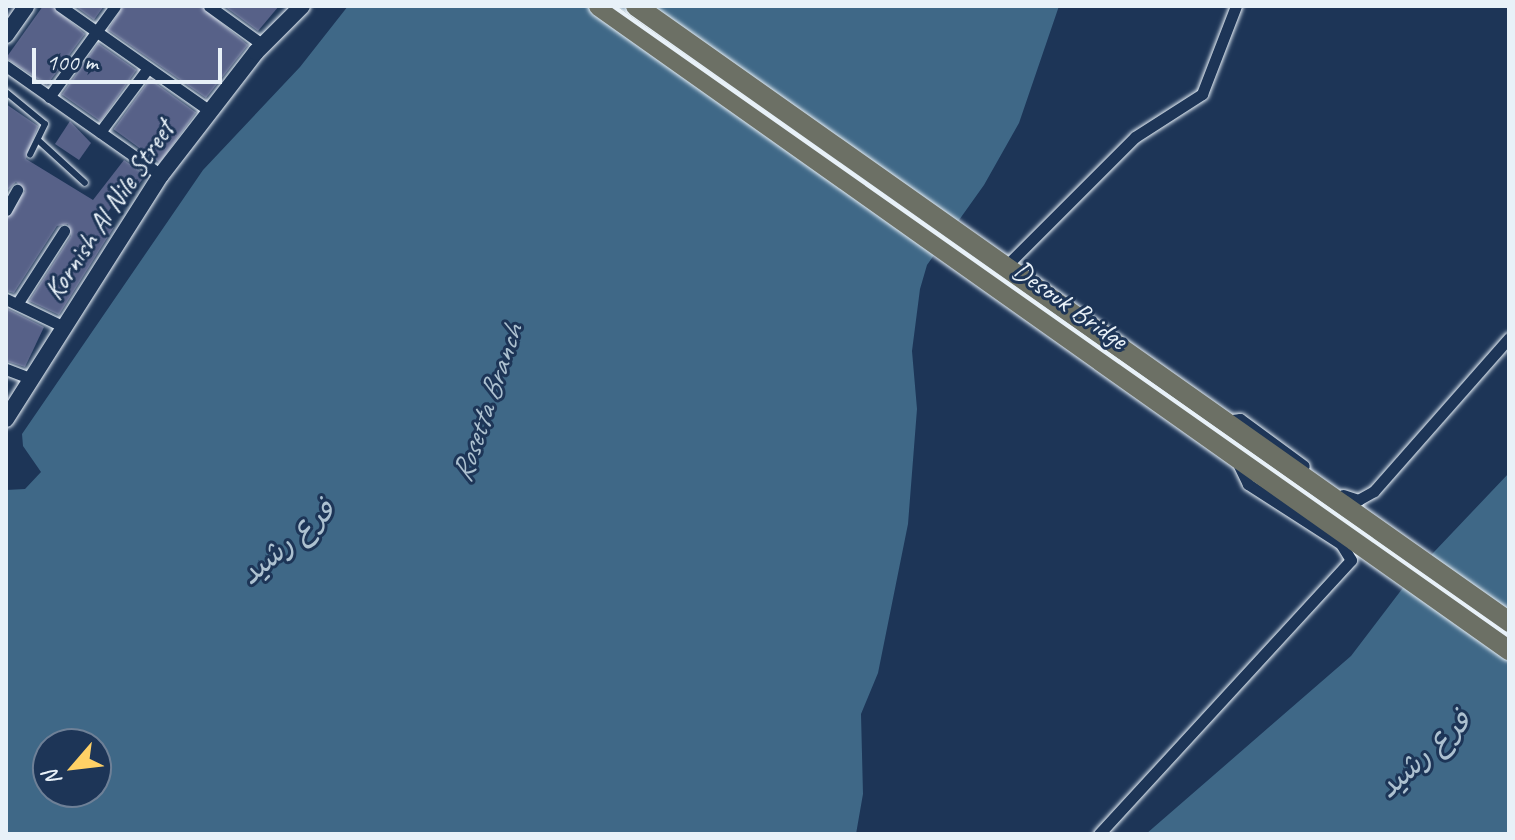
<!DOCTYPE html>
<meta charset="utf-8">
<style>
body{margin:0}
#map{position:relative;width:1515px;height:840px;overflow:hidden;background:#1d3557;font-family:Caveat,"Playpen Sans Arabic",sans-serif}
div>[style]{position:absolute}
.water>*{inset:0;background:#3f6887}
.building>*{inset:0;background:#576188;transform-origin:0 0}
.roads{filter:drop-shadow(0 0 2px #e8f1f8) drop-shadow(0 0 2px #e8f1f8)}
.service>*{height:6px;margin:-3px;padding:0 3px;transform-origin:3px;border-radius:3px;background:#1d3557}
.minor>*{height:11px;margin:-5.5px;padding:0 5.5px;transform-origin:5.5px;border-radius:5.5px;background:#1d3557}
.secondary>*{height:16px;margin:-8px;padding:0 8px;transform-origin:8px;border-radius:8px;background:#1d3557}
.trunk>*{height:20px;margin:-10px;padding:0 10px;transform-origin:10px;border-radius:10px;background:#6c7065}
.rail>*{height:4px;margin:-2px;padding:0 2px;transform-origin:2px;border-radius:2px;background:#e8f1f8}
span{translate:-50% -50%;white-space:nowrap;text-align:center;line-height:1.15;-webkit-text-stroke:6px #1d3557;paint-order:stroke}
.street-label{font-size:28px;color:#e8f1f8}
.water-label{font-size:30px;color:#adc1d0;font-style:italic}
.frame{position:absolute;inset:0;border:8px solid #e8f1f8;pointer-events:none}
.north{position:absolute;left:32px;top:728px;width:80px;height:80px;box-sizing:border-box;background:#1d3557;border:2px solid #6e8097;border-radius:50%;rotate:242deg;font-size:22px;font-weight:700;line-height:32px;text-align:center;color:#e8f1f8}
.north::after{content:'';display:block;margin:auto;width:28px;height:36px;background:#ffd166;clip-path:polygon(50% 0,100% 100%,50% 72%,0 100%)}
.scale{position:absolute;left:32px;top:48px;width:190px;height:36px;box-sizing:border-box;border:4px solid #e8f1f8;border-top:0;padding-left:10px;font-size:24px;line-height:28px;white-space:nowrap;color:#e8f1f8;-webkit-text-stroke:6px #1d3557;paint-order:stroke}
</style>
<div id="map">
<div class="water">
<i style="clip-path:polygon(evenodd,348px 6px,1059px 6px,1019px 123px,984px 185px,927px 265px,920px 289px,912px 351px,917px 409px,908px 524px,878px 673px,861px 714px,863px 794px,856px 834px,6px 834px,6px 490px,25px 489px,41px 472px,23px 446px,22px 434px,203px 170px,300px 67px,348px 6px,48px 744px,96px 744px,96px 792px,48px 792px,48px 744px)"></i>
<i style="clip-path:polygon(1509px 473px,1509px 834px,1146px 834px,1351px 656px,1415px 572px)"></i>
</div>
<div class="building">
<i style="clip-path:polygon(43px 6px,52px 6px,85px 34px,47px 85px,6px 58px)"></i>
<i style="clip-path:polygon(75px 6px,104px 6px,94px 20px)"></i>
<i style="clip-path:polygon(123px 6px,201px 6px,248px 45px,206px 98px,108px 30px)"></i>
<i style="clip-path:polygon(224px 6px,279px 6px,258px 31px)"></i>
<i style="left:98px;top:43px;width:47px;height:63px;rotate:35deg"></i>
<i style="left:150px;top:79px;width:57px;height:62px;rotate:36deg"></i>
<i style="clip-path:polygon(6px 104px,38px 126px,26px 159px,93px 200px,124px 160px,146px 175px,120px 207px,115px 202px,103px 219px,114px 227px,59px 315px,29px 301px,71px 236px,68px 224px,57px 226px,14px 293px,6px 291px,6px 218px,25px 191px,16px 182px,6px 192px)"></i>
<i style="clip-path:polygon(70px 121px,91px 143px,79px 160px,55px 144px)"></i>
<i style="clip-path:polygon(6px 308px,44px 327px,25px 367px,6px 361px)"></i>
</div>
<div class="roads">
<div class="service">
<i style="left:6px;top:92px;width:50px;rotate:39.4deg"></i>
<i style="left:45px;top:124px;width:34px;rotate:116deg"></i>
<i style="left:39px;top:141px;width:62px;rotate:42.4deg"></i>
</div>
<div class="minor">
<i style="left:60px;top:6px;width:183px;rotate:35deg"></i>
<i style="left:209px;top:6px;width:67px;rotate:35.8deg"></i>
<i style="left:6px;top:66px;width:189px;rotate:35.1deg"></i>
<i style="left:49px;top:97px;width:112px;rotate:-54deg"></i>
<i style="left:100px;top:132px;width:80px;rotate:-53.1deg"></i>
<i style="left:6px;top:210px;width:23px;rotate:-61deg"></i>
<i style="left:1006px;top:266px;width:182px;rotate:-45deg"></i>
<i style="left:1135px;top:137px;width:80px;rotate:-32.7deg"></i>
<i style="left:1202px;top:94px;width:94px;rotate:-68.9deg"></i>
<i style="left:6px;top:299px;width:62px;rotate:25.7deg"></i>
<i style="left:17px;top:304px;width:87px;rotate:-57.2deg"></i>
<i style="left:6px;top:369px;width:25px;rotate:21deg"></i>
<i style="left:1225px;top:421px;width:15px;rotate:-8deg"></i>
<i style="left:1240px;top:419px;width:79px;rotate:36.3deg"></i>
<i style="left:1343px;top:495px;width:16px;rotate:18deg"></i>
<i style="left:1358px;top:500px;width:18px;rotate:-29deg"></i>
<i style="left:1374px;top:491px;width:204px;rotate:-48.6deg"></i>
<i style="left:1099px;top:834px;width:372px;rotate:-47.4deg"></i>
<i style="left:1351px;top:560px;width:19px;rotate:-122deg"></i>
<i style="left:1341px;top:544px;width:111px;rotate:-147.2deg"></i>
<i style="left:1248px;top:484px;width:28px;rotate:-116deg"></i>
</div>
<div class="secondary">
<i style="left:6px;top:35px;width:35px;rotate:-55deg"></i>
<i style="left:6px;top:419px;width:289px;rotate:-57.6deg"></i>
<i style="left:161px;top:175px;width:155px;rotate:-52.3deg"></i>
<i style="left:256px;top:52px;width:65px;rotate:-45deg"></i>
</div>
<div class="trunk">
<i style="left:599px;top:6px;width:1115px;rotate:35.29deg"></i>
<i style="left:636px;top:6px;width:1068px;rotate:35.21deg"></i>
</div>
</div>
<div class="rail">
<i style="left:613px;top:6px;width:1095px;rotate:35.11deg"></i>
</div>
<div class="street-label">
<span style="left:109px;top:210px;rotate:-56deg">Kornish Al Nile Street</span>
<span style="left:1070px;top:305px;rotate:35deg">Desouk Bridge</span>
</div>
<div class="water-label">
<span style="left:487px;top:403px;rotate:-71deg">Rosetta Branch</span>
<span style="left:287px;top:542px;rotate:-40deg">فرع رشيد</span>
<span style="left:1424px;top:754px;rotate:-42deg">فرع رشيد</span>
</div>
<div class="frame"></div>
<div class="north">N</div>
<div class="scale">100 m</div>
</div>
